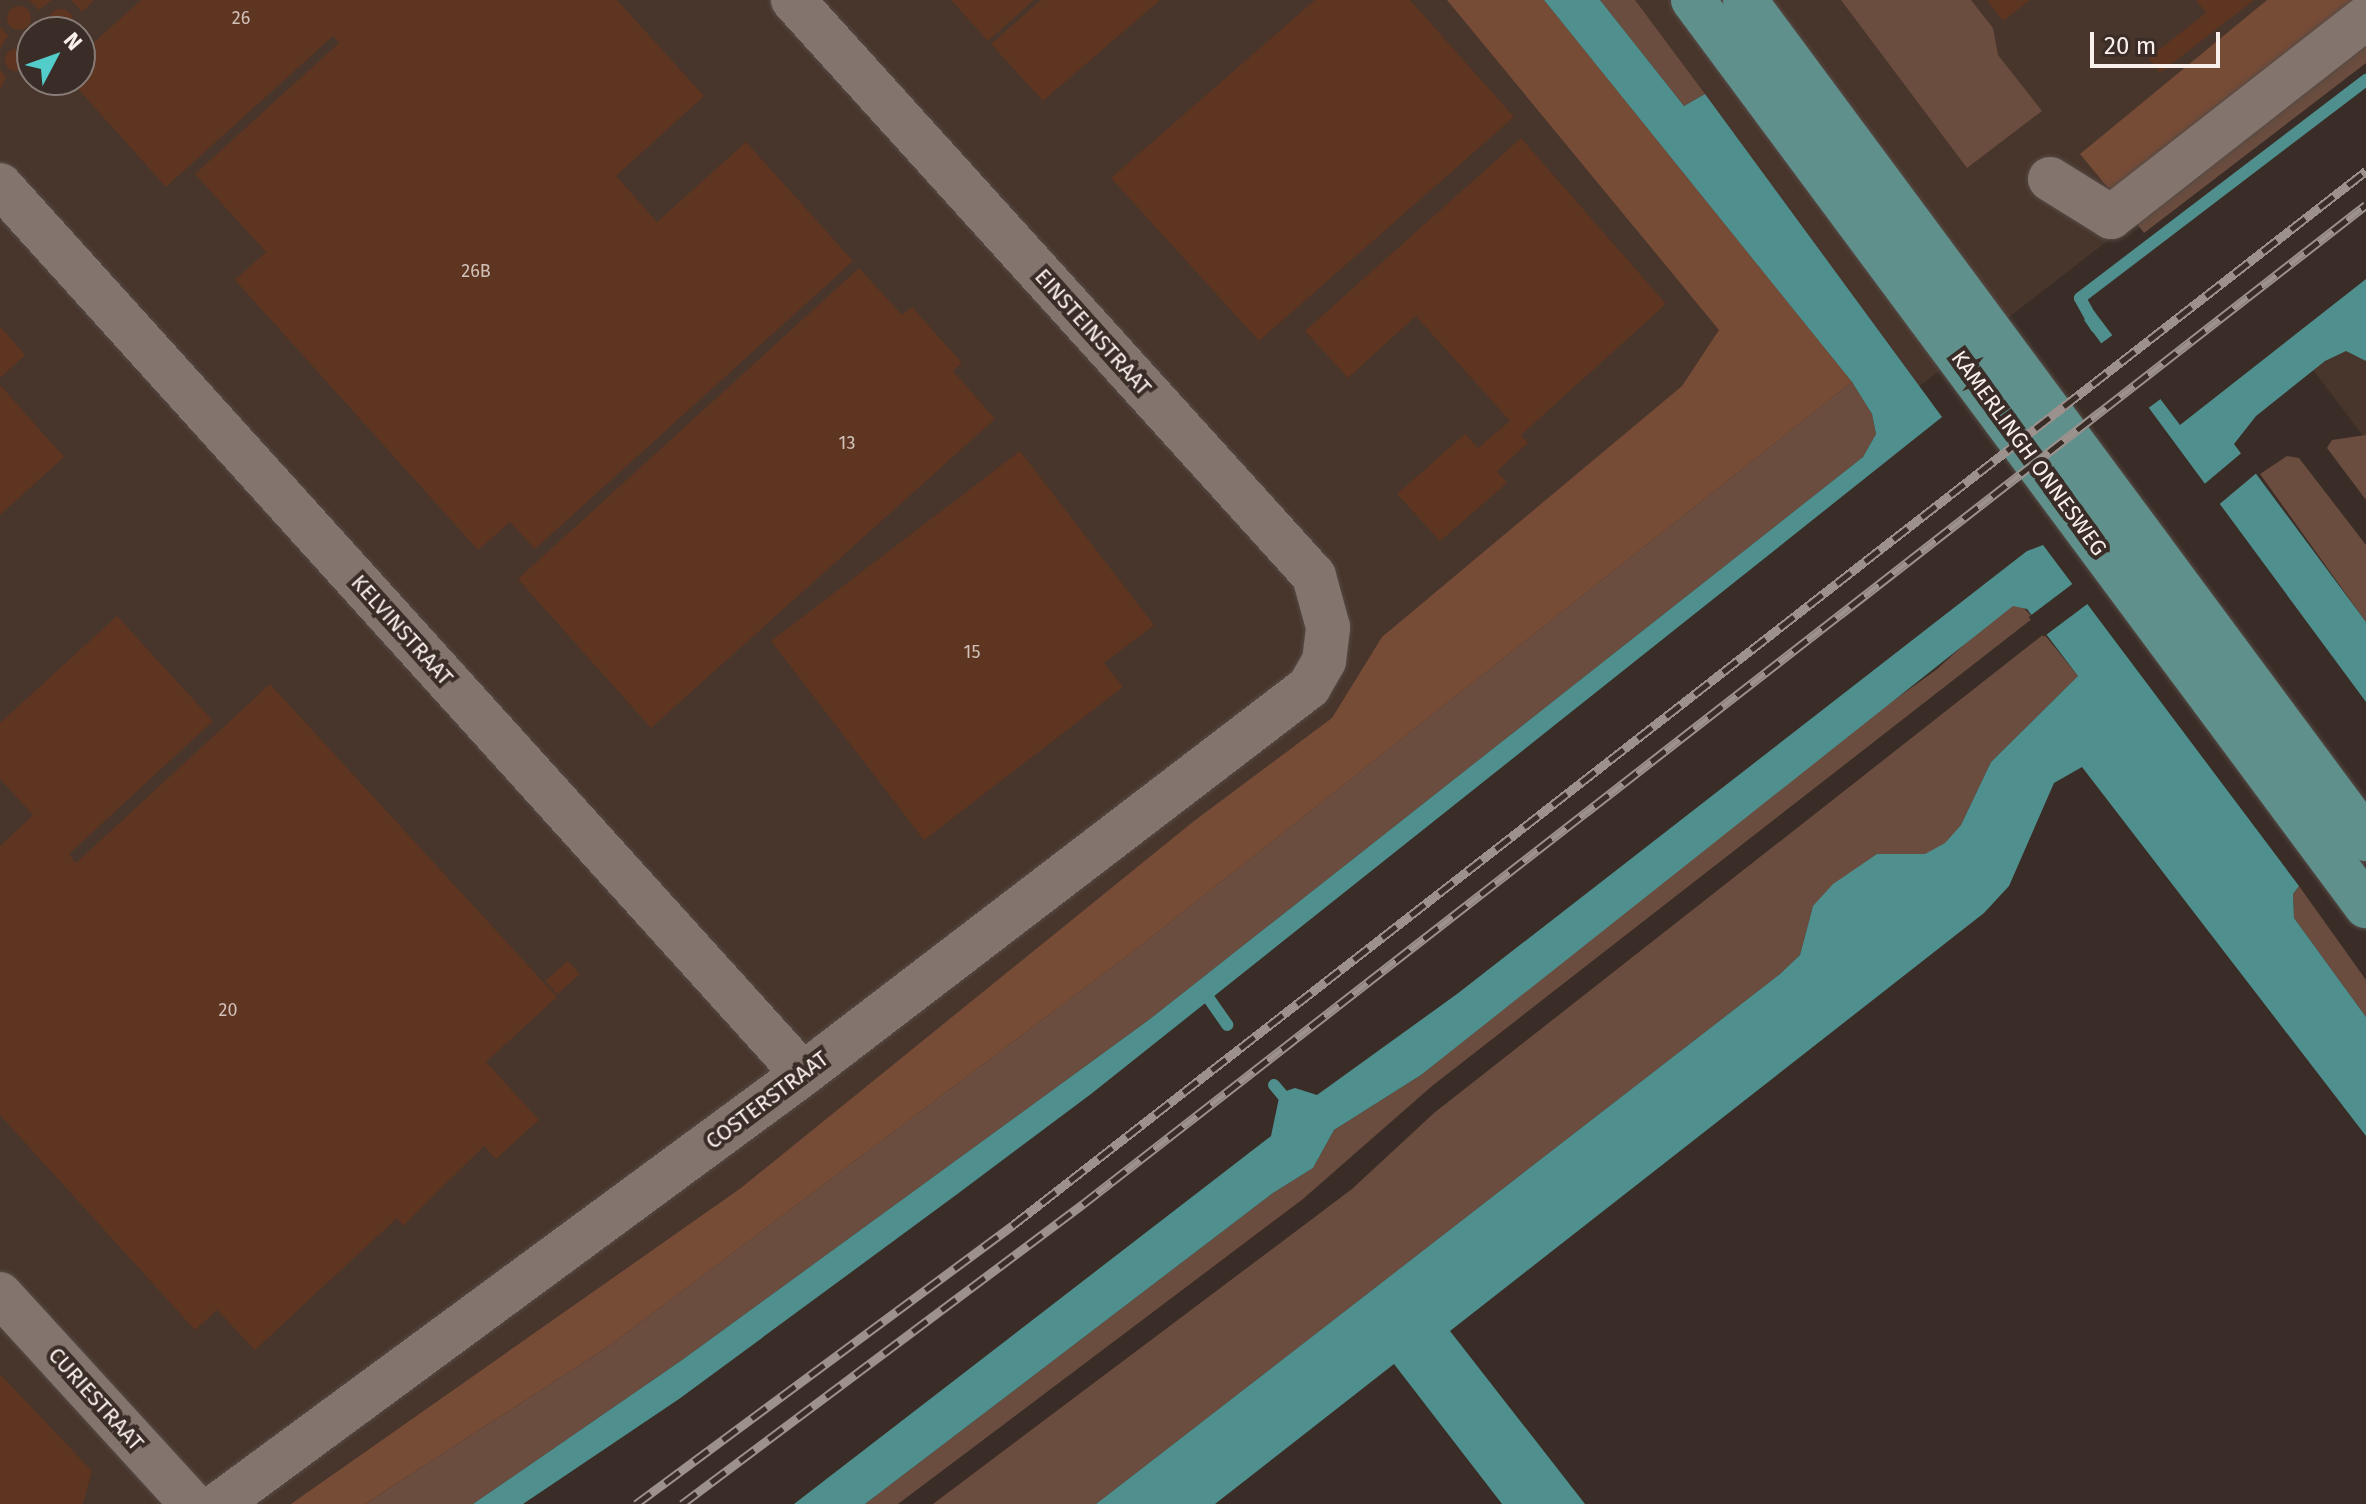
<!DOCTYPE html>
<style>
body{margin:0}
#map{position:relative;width:2366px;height:1504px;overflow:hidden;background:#3a2d27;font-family:"Fira Sans",sans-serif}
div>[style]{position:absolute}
.built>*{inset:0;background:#48352b}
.green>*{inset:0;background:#6a4d3e}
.forest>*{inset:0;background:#764c37}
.water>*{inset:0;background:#4f8f8d}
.pier>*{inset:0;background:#3a2d27;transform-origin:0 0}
.stream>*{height:12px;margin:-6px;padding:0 6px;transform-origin:6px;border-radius:6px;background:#4f8f8d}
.building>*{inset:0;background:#5d3520;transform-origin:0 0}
.round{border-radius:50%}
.roads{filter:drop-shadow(0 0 2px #554a45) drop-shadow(0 0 2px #554a45)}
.minor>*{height:44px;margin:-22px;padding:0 22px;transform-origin:22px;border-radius:22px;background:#83746d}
.major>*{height:44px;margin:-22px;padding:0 22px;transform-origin:22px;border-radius:22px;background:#60908c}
.rail>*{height:9px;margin-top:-4.5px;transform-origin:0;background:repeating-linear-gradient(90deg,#3a2d27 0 18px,#9c918c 0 36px);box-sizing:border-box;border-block:2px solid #9c918c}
span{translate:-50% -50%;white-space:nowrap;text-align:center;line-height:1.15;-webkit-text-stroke:8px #3a2d27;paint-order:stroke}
.number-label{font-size:18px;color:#d2c1b9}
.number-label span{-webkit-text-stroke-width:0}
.street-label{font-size:22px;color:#f9f0ec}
.north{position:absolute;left:16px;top:16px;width:80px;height:80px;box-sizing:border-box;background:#3a2d27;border:2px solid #867b76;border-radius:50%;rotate:49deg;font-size:22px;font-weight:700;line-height:32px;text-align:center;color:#f9f0ec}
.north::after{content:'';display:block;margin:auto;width:28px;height:36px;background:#53cdca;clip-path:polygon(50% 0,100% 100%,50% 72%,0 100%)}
.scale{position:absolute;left:2090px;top:32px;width:130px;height:36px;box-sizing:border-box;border:4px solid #f9f0ec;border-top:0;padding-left:10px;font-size:24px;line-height:28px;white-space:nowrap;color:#f9f0ec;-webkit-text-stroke:6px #3a2d27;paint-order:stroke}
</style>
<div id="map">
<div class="built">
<i style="clip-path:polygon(evenodd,0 0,2366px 0,2366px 41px,1180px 958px,940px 1130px,350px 1504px,0 1504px,0 0,32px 32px,80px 32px,80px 80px,32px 80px,32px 32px)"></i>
<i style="clip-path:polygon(2366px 318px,2366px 440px,2308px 363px)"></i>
</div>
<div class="green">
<i style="clip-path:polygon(1600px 0,1635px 0,1705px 94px,1684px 106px)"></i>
<i style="clip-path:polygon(1841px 0,1971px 0,1993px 28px,1998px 55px,2042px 111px,1967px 168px)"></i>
<i style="clip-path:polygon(2366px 15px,2366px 63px,2144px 233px,2123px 206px)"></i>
<i style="clip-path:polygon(1852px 382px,1872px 414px,1876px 434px,1863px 457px,1150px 1019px,682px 1360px,473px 1504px,365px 1504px,609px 1346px,1135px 950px)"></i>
<i style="clip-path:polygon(2366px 435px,2366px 500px,2327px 448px,2332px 440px)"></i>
<i style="clip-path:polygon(2287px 456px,2299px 458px,2366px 545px,2366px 622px,2260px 474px)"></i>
<i style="clip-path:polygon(2021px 605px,2033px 618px,1432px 1086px,1303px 1199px,898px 1504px,865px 1504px,1273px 1193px,1313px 1168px,1334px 1130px,1421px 1075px,1858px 726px,1936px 670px,2006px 607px)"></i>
<i style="clip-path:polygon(2044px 634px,2078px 676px,1991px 762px,1961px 825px,1945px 844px,1925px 855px,1877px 854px,1813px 906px,1800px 955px,1780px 974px,1096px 1504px,933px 1504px,1352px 1189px,1434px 1113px)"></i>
<i style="clip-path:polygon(2299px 886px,2366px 980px,2366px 1017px,2294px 918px,2293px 894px)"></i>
</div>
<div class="forest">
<i style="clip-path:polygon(1447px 0,1544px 0,1852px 382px,1135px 950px,609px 1346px,365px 1504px,291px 1504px,741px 1188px,1194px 821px,1332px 718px,1382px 637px,1682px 386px,1719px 330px)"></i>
<i style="clip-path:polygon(2267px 0,2366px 0,2123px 206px,2080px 154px)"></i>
</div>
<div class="water">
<i style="clip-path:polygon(1544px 0,1600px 0,1684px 106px,1705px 94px,1942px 417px,1091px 1094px,956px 1195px,679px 1399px,523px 1504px,473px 1504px,682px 1360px,1150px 1019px,1863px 457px,1876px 434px,1872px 414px,1852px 382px)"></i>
<i style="clip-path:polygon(2366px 279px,2366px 361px,2346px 351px,2325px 361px,2256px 416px,2234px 444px,2366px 622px,2366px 702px,2084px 320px,2094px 311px,2180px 425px)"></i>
<i style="clip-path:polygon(2043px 545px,2299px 886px,2293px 894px,2294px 918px,2366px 1017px,2366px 1136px,2082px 767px,2054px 783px,2009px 886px,1984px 913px,1450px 1331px,1585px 1504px,1502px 1504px,1394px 1364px,1215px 1504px,1096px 1504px,1780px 974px,1800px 955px,1813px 906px,1833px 884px,1877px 854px,1925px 854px,1945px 843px,1961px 825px,1991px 762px,2078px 676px,2027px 609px,2013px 606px,1421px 1075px,1334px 1130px,1313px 1168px,1273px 1193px,865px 1504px,794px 1504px,1271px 1136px,1280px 1093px,1295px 1088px,1317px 1095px,1457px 994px,2027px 551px)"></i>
</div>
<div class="pier">
<i style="left:2114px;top:334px;width:80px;height:19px;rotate:54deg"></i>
<i style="left:2245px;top:450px;width:25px;height:56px;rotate:50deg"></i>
<i style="left:2075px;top:582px;width:25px;height:58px;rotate:53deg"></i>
</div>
<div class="stream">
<i style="left:2096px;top:327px;width:33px;rotate:-119deg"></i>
<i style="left:2080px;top:298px;width:360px;rotate:-37.3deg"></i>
<i style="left:1205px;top:993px;width:39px;rotate:55deg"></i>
<i style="left:1274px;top:1085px;width:25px;rotate:50deg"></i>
</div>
<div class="building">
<i style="clip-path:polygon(29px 0,52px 0,39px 10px)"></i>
<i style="clip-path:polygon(71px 0,94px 0,82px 12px)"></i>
<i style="clip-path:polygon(141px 0,617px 0,704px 96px,616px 176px,657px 222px,746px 142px,853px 261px,535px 549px,510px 522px,478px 550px,235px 280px,266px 252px,195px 174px,339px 43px,333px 36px,166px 187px,70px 80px,80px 80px,80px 55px)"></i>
<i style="clip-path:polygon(951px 0,1034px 0,988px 41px)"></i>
<i style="clip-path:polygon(1041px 0,1160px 0,1043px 101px,991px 44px)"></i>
<i style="clip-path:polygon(1315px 0,1410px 0,1514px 117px,1259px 341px,1111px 178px)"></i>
<i style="clip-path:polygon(1987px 0,2030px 0,2003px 21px)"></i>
<i style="clip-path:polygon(2196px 0,2254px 0,2160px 73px,2148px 58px,2206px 13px)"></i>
<i class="round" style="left:7px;top:6px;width:24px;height:24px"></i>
<i class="round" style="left:49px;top:9px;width:24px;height:24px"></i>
<i style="clip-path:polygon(0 27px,8px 35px,0 49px)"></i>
<i style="clip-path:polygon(32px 29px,48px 31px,32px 32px,32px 50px,27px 39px)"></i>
<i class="round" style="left:5px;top:49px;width:22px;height:22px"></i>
<i style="clip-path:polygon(0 70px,6px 77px,0 90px)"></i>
<i style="clip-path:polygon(1521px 138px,1666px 304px,1521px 435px,1528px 443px,1497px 471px,1507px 483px,1440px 541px,1397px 494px,1465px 434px,1478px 448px,1510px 421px,1416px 316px,1348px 378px,1305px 331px)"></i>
<i style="clip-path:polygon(859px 268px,902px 315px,912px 307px,962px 363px,953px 371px,995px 419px,651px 728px,518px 579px)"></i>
<i style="clip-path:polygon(0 326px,25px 355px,0 378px)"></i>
<i style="clip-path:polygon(0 385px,64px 457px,0 515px)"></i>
<i style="clip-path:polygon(1020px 451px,1154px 625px,1104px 663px,1123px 687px,924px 840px,771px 641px)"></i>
<i style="clip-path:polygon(117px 616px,213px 721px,69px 854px,76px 863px,270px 684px,557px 997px,486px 1062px,539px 1120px,496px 1159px,484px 1146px,403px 1226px,397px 1218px,255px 1350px,217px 1310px,195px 1330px,0 1115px,0 846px,33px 815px,0 779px,0 723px)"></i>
<i style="left:568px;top:961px;width:18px;height:30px;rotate:49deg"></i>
<i style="clip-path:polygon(0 1374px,92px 1471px,83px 1504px,0 1504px)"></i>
</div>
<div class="roads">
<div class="minor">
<i style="left:2050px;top:179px;width:72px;rotate:31.9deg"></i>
<i style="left:2111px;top:217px;width:323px;rotate:-38deg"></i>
<i style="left:0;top:185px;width:1198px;rotate:47.91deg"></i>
<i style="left:0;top:1294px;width:285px;rotate:47.6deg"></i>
<i style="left:219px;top:1504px;width:725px;rotate:-36.36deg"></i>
<i style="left:803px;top:1074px;width:637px;rotate:-37.41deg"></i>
<i style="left:1309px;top:687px;width:30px;rotate:-60deg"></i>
<i style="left:1324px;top:661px;width:34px;rotate:-83deg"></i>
<i style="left:1328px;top:627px;width:53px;rotate:-105.4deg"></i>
<i style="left:1314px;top:576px;width:777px;rotate:-132.13deg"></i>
</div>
<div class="major">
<i style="left:1693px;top:0;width:1129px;rotate:53.39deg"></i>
<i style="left:1745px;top:0;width:1044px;rotate:53.49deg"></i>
</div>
</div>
<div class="rail">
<i style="left:636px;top:1504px;width:469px;rotate:-36.5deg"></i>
<i style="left:1013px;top:1225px;width:1715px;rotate:-37.92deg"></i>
<i style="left:682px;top:1504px;width:501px;rotate:-36.8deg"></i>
<i style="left:1083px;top:1204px;width:1626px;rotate:-37.91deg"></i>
</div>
<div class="number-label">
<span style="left:241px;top:18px">26</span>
<span style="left:476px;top:271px">26B</span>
<span style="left:847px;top:443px">13</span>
<span style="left:972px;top:652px">15</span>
<span style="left:228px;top:1010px">20</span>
</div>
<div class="street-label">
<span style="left:1093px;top:332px;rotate:48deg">EINSTEINSTRAAT</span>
<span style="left:2029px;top:453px;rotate:54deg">KAMERLINGH ONNESWEG</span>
<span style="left:402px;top:630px;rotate:48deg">KELVINSTRAAT</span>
<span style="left:767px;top:1100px;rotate:-37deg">COSTERSTRAAT</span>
<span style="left:96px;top:1399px;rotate:48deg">CURIESTRAAT</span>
</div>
<div class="north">N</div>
<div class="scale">20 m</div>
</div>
